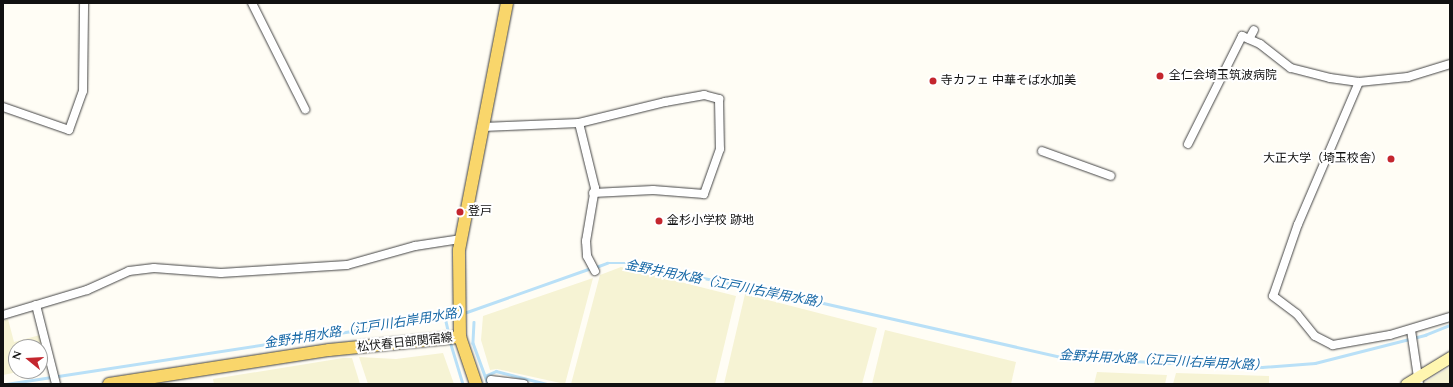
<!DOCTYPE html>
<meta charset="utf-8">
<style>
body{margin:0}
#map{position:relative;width:1453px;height:387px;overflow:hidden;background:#fffdf5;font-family:Spectral,"Noto Sans JP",serif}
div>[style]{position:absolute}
.farmland>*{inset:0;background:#f6f3d4}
.stream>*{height:2.5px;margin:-1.25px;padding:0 1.25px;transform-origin:1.25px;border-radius:1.25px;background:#b9e0f7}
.roads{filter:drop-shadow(0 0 1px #444) drop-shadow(0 0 1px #444)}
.street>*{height:8px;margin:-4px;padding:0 4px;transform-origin:4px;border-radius:4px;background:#fff}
.secondary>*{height:11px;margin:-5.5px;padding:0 5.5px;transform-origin:5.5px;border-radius:5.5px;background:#fff6b0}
.primary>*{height:12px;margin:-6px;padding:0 6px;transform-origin:6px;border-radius:6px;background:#f9d66b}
.dots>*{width:11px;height:11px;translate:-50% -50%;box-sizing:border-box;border:2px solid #fff;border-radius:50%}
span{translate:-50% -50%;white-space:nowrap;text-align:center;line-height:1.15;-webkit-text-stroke:4px #fff;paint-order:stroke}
.poi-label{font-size:12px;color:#111}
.left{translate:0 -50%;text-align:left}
.right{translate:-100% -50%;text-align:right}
.street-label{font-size:12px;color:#111}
.water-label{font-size:13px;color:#1768a6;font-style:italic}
.frame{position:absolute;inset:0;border:4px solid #111;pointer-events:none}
.north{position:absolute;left:8px;top:339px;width:40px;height:40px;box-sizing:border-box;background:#fff;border:1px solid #a0a0a0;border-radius:50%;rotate:288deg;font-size:11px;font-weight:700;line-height:16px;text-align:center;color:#111}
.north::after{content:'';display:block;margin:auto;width:14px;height:18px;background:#c4262e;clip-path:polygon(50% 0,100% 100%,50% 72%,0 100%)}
</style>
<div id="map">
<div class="farmland">
<i style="clip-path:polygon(621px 267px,736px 296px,715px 384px,571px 384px,600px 275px)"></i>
<i style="clip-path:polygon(593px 278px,565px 384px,497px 369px,490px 370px,481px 340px,483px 316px)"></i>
<i style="clip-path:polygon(745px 294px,877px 328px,862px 384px,724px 384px)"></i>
<i style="clip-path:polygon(8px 319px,14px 342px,40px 335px,47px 367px,40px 368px,40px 347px,16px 347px,16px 371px,23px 371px,3px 375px,3px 321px)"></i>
<i style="clip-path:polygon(885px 330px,1016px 362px,1011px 384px,872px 384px)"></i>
<i style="clip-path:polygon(443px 353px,454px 384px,368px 384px,359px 357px,396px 359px)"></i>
<i style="clip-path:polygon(343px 358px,352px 358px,360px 384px,214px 384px,213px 379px)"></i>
<i style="clip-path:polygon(1450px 367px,1450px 384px,1425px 384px,1424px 383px)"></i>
<i style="clip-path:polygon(1097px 372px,1167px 375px,1165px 384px,1094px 384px)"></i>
<i style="clip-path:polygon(1176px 373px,1269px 376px,1269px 384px,1173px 384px)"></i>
</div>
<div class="stream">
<i style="left:596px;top:267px;width:12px;rotate:-20deg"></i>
<i style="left:607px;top:263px;width:23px"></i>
<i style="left:630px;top:263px;width:170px;rotate:11.5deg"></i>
<i style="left:797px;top:297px;width:276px;rotate:12.8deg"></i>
<i style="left:1066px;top:358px;width:196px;rotate:2.6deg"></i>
<i style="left:1262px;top:367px;width:53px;rotate:-4.3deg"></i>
<i style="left:1315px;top:363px;width:114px;rotate:-14.3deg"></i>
<i style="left:1425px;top:335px;width:27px;rotate:-22deg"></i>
<i style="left:464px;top:313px;width:135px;rotate:-19.5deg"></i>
<i style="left:445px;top:317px;width:17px;rotate:77deg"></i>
<i style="left:474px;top:322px;width:21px;rotate:93deg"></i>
<i style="left:473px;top:343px;width:44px;rotate:69.9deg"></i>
<i style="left:450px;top:341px;width:45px;rotate:73.2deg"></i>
<i style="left:485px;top:376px;width:12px;rotate:-24deg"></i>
<i style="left:496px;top:371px;width:53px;rotate:14.3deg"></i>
<i style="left:6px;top:384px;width:456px;rotate:-8.7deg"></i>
</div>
<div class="roads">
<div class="street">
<i style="left:252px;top:3px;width:119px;rotate:63.4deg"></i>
<i style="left:1249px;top:39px;width:10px;rotate:-61deg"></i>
<i style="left:1359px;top:82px;width:155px;rotate:113.2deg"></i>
<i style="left:1298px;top:224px;width:76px;rotate:109.1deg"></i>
<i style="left:1273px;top:296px;width:30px;rotate:37deg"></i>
<i style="left:1297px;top:314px;width:28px;rotate:51deg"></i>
<i style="left:1315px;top:336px;width:20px;rotate:27deg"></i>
<i style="left:1333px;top:345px;width:58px;rotate:-10deg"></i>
<i style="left:1390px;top:335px;width:63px;rotate:-16.7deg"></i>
<i style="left:3px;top:107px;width:70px;rotate:19.2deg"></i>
<i style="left:69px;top:130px;width:41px;rotate:-70.3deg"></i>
<i style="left:83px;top:91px;width:88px;rotate:-89.3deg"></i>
<i style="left:579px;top:123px;width:67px;rotate:76.2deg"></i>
<i style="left:595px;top:188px;width:54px;rotate:99.6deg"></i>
<i style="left:586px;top:241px;width:15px;rotate:86deg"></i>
<i style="left:587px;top:256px;width:17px;rotate:62deg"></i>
<i style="left:483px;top:127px;width:96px;rotate:-2.4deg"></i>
<i style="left:579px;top:123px;width:89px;rotate:-13.7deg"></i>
<i style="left:665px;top:102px;width:40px;rotate:-10deg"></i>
<i style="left:704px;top:95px;width:16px;rotate:15deg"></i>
<i style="left:719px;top:99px;width:50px;rotate:88.9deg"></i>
<i style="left:720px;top:149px;width:48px;rotate:109.6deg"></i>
<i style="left:704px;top:194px;width:51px;rotate:-175.5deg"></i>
<i style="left:653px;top:190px;width:60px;rotate:177.1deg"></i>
<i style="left:1188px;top:144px;width:121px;rotate:-63.4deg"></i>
<i style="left:1242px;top:36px;width:20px;rotate:24deg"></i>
<i style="left:1260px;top:44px;width:39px;rotate:38deg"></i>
<i style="left:1291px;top:68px;width:40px;rotate:14.4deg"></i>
<i style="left:1330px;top:78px;width:29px;rotate:8deg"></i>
<i style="left:1359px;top:82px;width:49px;rotate:-5.8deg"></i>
<i style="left:1408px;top:77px;width:44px;rotate:-17.2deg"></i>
<i style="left:1042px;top:151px;width:73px;rotate:19.9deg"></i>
<i style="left:36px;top:305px;width:81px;rotate:75.8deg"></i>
<i style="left:3px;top:315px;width:88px;rotate:-16.6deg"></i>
<i style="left:87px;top:290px;width:46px;rotate:-24.3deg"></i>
<i style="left:129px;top:271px;width:25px;rotate:-7deg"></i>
<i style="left:154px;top:268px;width:67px;rotate:4.3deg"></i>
<i style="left:221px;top:273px;width:126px;rotate:-3.6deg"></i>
<i style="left:347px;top:265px;width:71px;rotate:-15.6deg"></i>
<i style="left:415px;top:246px;width:47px;rotate:-8.7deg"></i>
<i style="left:1411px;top:330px;width:55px;rotate:81.6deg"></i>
<i style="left:491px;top:380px;width:33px;rotate:7deg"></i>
</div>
<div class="secondary">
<i style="left:1406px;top:384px;width:52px;rotate:-31.5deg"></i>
</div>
<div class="primary">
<i style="left:109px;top:384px;width:223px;rotate:-8.8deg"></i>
<i style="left:329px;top:350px;width:132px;rotate:-5.7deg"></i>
<i style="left:476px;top:384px;width:50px;rotate:-108.8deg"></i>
<i style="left:460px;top:337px;width:87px;rotate:-90.7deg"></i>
<i style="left:459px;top:250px;width:252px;rotate:-79deg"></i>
</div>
</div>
<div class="dots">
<i style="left:1160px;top:76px;background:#c4262e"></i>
<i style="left:933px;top:81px;background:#c4262e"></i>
<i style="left:1391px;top:159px;background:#c4262e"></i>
<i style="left:460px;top:212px;background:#c4262e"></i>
<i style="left:659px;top:221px;background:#c4262e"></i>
</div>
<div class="poi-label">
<span class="left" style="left:1169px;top:76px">全仁会埼玉筑波病院</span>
<span class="left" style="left:941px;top:81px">寺カフェ 中華そば水加美</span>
<span class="right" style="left:1383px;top:159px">大正大学（埼玉校舎）</span>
<span class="left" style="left:468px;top:212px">登戸</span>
<span class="left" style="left:667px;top:221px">金杉小学校 跡地</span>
</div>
<div class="street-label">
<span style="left:405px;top:343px;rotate:-6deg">松伏春日部関宿線</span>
</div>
<div class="water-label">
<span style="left:727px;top:285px;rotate:11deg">金野井用水路（江戸川右岸用水路）</span>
<span style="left:367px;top:328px;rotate:-9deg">金野井用水路（江戸川右岸用水路）</span>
<span style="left:1163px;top:361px;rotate:3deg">金野井用水路（江戸川右岸用水路）</span>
</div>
<div class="frame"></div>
<div class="north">N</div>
</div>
